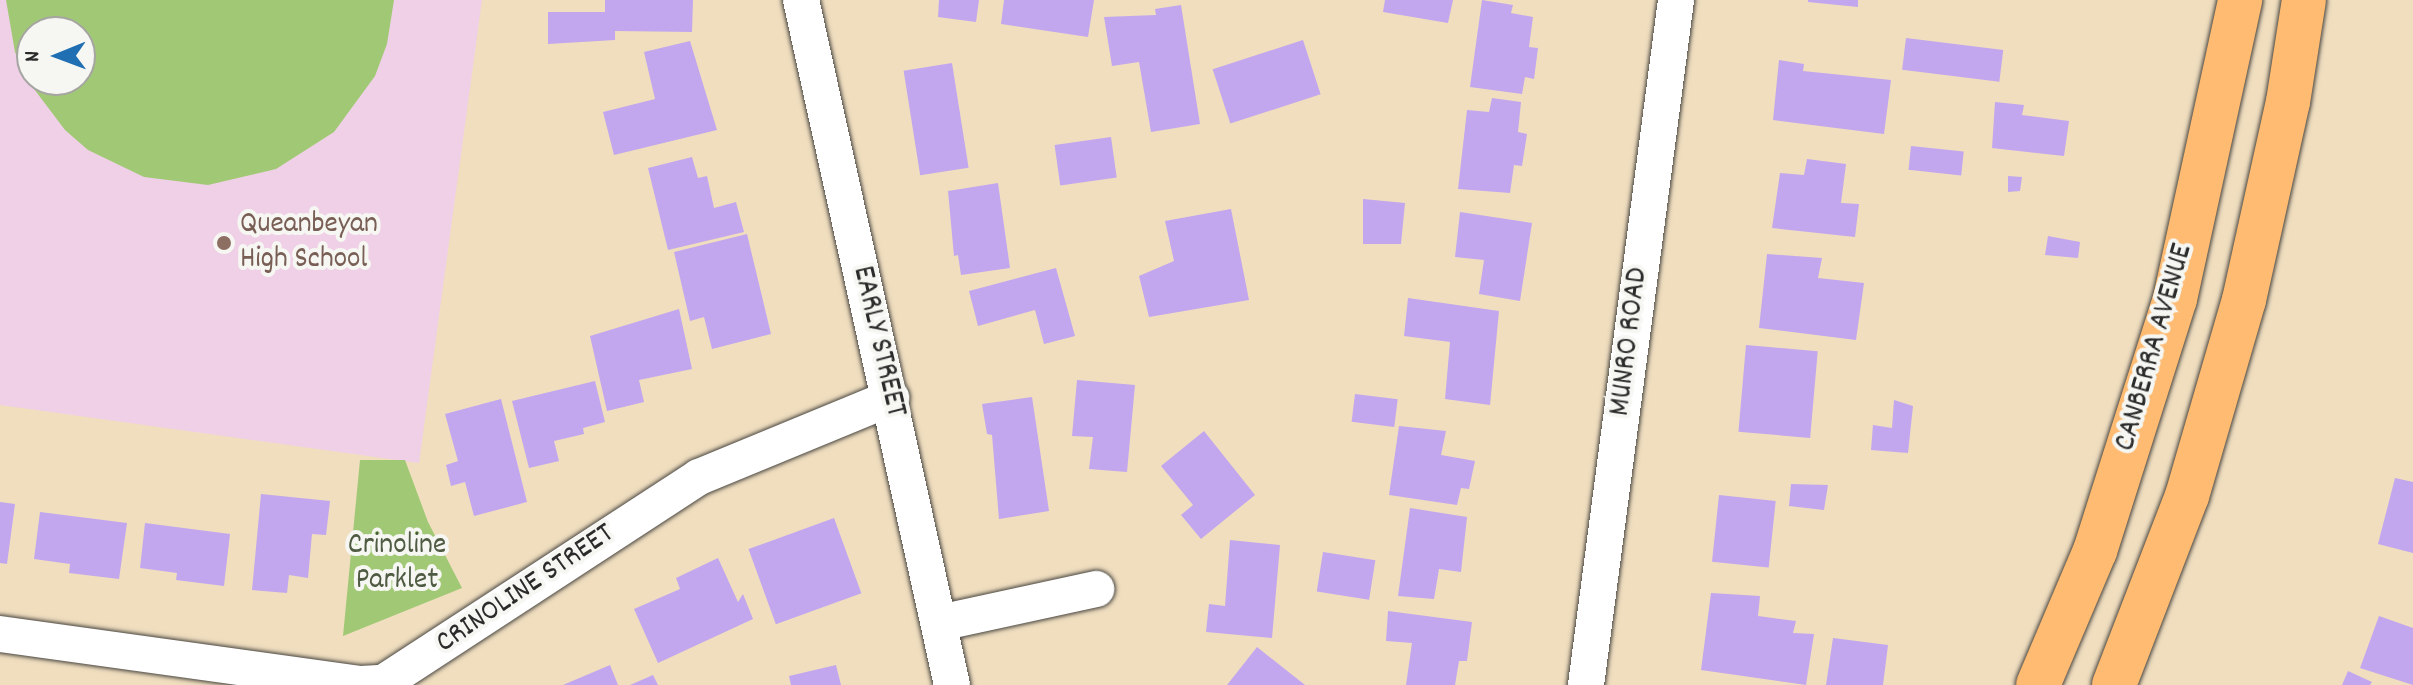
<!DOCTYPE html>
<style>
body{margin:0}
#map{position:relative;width:2413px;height:685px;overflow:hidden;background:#f0debf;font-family:Dekko,sans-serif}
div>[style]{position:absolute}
.built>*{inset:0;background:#efd0e6}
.green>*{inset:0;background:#a1c975}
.building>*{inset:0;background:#c2a7ee;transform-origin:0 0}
.roads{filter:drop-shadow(0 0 2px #494641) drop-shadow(0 0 2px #494641)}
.minor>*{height:36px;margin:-18px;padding:0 18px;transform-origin:18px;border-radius:18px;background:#fff}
.trunk>*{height:44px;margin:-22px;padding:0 22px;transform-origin:22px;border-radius:22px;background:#febb71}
.dots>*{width:22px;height:22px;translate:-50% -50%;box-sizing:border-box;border:4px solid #f6f6f2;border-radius:50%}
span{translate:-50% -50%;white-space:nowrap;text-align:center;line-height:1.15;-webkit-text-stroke:8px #f6f6f2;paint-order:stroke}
.education-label{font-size:30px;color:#785e54}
.left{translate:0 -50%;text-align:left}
.street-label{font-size:30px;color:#2b2b2b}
.park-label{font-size:30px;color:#4e5a41}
.north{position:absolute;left:16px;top:16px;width:80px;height:80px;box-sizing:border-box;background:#f6f6f2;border:2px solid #a5a5a2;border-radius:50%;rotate:269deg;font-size:22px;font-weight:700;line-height:32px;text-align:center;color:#2b2b2b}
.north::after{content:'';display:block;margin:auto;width:28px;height:36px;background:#1f6fb2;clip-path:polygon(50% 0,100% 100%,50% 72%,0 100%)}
</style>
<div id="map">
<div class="built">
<i style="clip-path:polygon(evenodd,0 0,482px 0,419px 463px,0 405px,0 0,32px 32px,80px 32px,80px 80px,32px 80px,32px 32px)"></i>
</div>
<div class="green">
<i style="clip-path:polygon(evenodd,6px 0,394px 0,387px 44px,375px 76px,334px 132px,276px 169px,208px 185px,144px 177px,88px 150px,65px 130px,28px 81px,15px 52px,6px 0,80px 32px,80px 80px,32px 80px,32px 32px,80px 32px)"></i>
<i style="clip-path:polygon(360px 460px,405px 460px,428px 522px,462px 588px,343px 636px)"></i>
</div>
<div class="building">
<i style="clip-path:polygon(605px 0,693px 0,692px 32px,615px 31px,615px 40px,548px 44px,548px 12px,605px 12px)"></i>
<i style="clip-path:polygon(939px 0,979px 0,976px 22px,938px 17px)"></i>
<i style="clip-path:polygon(1004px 0,1094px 0,1088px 37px,1001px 24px)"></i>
<i style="clip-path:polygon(1385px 0,1453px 0,1448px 23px,1383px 12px)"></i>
<i style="clip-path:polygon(1482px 0,1513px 5px,1511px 13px,1533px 17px,1529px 47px,1538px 48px,1534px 79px,1525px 77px,1522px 94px,1470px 87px)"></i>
<i style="clip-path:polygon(1808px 0,1858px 0,1858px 7px,1808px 2px)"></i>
<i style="clip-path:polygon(1181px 5px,1200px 124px,1151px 132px,1139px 62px,1112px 66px,1104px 17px,1156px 15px,1155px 9px)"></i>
<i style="left:1906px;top:38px;width:98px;height:32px;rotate:7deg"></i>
<i style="left:1303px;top:40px;width:57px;height:95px;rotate:72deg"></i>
<i style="clip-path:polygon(690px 41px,717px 130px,614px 155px,603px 112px,655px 99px,644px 52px)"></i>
<i style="clip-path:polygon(1779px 60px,1804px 64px,1803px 71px,1891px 80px,1884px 134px,1773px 120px)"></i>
<i style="left:952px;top:63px;width:106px;height:49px;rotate:81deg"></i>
<i style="clip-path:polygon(1492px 98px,1521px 102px,1518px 132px,1527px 134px,1522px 166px,1514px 165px,1510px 193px,1458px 189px,1467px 110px,1489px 112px)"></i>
<i style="clip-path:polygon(1995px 102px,2024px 105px,2022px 115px,2069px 121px,2064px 156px,1992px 148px)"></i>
<i style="left:1111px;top:137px;width:41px;height:57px;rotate:82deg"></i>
<i style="left:1911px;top:146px;width:53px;height:24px;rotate:6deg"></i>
<i style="clip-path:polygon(692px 157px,698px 178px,707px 176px,714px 208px,736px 202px,744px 232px,668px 250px,648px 168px)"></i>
<i style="clip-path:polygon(1807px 159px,1846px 164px,1841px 203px,1859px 204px,1855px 237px,1772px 228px,1780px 173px,1804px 175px)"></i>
<i style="clip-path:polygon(2008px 176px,2022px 177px,2020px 191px,2008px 192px)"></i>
<i style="clip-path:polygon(998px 183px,1010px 268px,961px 275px,958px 255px,954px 256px,948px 191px)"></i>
<i style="clip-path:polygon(1363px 199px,1405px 203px,1401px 244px,1363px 244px)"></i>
<i style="clip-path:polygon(1231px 209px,1249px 300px,1149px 317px,1139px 276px,1174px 261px,1165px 221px)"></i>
<i style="clip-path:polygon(1460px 212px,1532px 223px,1520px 301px,1479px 294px,1484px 260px,1455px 257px)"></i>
<i style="clip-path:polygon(747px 234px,771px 334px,712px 349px,704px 317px,690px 321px,674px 252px)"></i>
<i style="clip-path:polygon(2048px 236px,2080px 242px,2078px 258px,2045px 255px)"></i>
<i style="clip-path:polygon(1767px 254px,1822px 258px,1818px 278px,1864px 283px,1856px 340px,1759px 328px)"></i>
<i style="clip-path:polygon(1056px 268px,1075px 336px,1044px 344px,1035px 310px,978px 326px,969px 291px)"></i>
<i style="clip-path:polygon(1408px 298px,1499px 311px,1490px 405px,1445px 399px,1450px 342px,1404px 336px)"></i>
<i style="clip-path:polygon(679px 309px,692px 369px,639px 380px,644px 402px,607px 411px,590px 336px)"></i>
<i style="left:1746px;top:345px;width:72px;height:87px;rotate:5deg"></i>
<i style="clip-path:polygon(1077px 380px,1135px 385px,1127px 472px,1089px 469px,1093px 437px,1072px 436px)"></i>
<i style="clip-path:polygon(595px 381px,605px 422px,583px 428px,584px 434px,554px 441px,559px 461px,529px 468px,512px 401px)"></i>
<i style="left:1355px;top:394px;width:43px;height:28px;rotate:7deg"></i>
<i style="clip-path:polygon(1032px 397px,1049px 511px,999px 519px,992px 435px,987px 434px,982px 404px)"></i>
<i style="clip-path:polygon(501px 399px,527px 502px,474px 516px,465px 482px,451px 486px,446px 465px,458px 461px,445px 414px)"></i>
<i style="clip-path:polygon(1894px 400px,1913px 406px,1908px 453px,1871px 450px,1873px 425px,1892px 428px)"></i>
<i style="clip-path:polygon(1399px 426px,1446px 431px,1441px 455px,1475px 461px,1469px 489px,1461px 488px,1457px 505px,1389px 495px)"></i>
<i style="clip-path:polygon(1204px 431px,1255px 495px,1201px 539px,1181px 515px,1193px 505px,1161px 466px)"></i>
<i style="clip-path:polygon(2395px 478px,2413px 482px,2413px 553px,2378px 544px)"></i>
<i style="clip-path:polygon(1791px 484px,1828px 485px,1824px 510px,1789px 506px)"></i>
<i style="clip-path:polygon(261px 494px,330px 501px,326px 535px,312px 534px,308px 578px,289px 575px,287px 593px,252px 590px)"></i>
<i style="left:1719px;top:495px;width:57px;height:67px;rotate:6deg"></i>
<i style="clip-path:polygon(0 502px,15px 504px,7px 564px,0 563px)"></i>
<i style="clip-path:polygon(1410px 508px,1467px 517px,1461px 572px,1439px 569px,1434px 599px,1398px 596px)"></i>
<i style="clip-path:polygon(40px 512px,127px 523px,119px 579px,69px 573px,70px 564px,34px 559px)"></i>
<i style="left:834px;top:518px;width:80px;height:91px;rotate:70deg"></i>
<i style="clip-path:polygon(145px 523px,230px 534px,224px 586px,176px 580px,177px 573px,140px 568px)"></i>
<i style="clip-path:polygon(1230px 540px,1280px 545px,1272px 638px,1206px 632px,1209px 604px,1225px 606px)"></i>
<i style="left:1323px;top:552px;width:53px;height:40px;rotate:9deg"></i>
<i style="clip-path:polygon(718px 558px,738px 602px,743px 594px,753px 619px,658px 663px,634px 609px,680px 589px,676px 578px)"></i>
<i style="clip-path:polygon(1711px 593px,1760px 596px,1758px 616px,1796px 621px,1793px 633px,1814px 634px,1806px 685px,1701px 670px)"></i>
<i style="clip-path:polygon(1388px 611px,1472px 622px,1467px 661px,1459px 661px,1455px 685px,1406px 685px,1412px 643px,1386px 641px)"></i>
<i style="clip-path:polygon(2379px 616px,2413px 628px,2413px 685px,2360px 668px)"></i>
<i style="clip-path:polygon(1833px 638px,1888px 645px,1883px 685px,1826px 685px)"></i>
<i style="clip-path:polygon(1257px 647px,1305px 685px,1227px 685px)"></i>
<i style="clip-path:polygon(610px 665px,618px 685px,563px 685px)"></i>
<i style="clip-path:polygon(836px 665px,841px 685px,791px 685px,789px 676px)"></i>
<i style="clip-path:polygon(2348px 671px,2372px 682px,2370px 685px,2342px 685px)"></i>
<i style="clip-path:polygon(653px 675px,658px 685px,630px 685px)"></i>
</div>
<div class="roads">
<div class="minor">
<i style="left:801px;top:0;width:701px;rotate:77.57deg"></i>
<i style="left:939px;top:623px;width:161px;rotate:-12.2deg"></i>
<i style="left:0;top:634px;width:364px;rotate:7.9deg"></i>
<i style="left:361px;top:684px;width:22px;rotate:-3deg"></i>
<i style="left:383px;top:683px;width:377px;rotate:-33.1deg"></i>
<i style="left:699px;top:477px;width:208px;rotate:-22.4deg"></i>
<i style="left:1586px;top:685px;width:691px;rotate:-82.51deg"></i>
</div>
<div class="trunk">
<i style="left:2038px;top:685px;width:146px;rotate:-67deg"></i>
<i style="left:2095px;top:551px;width:264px;rotate:-72.4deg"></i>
<i style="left:2175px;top:299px;width:306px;rotate:-77.7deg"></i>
<i style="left:2114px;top:685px;width:203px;rotate:-68.9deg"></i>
<i style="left:2187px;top:496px;width:204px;rotate:-73.8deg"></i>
<i style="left:2244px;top:300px;width:203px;rotate:-77.5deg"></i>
<i style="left:2288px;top:102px;width:103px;rotate:-81.1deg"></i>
</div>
</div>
<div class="dots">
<i style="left:224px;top:243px;background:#8d6e63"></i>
</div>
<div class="education-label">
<span class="left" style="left:240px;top:243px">Queanbeyan<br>High School</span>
</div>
<div class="street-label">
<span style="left:877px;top:342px;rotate:77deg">EARLY STREET</span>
<span style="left:1631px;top:342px;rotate:-83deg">MUNRO ROAD</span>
<span style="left:2156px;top:348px;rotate:-74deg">CANBERRA AVENUE</span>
<span style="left:526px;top:590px;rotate:-34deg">CRINOLINE STREET</span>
</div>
<div class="park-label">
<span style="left:397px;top:564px">Crinoline<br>Parklet</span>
</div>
<div class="north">N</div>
</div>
